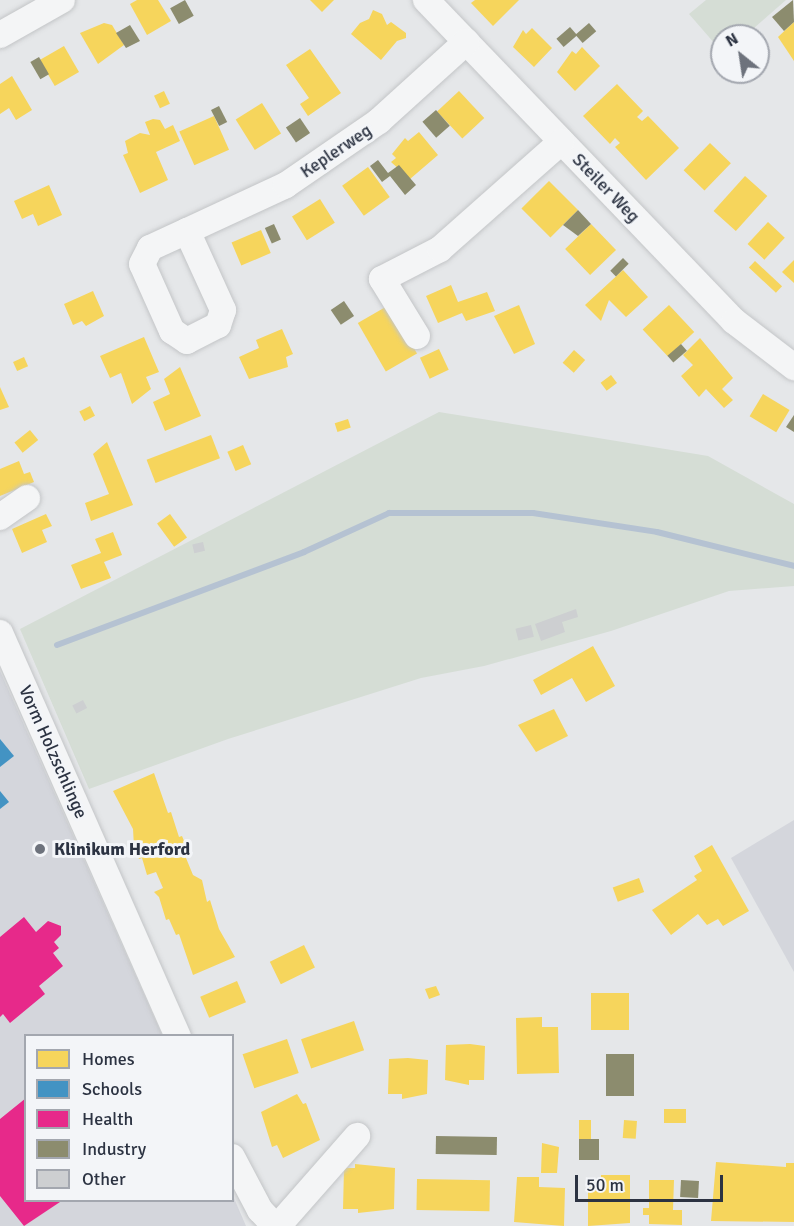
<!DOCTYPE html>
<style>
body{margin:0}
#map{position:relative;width:794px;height:1226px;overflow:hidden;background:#e5e7e9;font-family:Signika,sans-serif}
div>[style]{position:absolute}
.built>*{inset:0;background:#d4d6dc}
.green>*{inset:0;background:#d5ddd5}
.homes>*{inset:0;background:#f6d55c;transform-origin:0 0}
.schools>*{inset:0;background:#4393c3}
.health>*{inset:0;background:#e7298a}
.industry>*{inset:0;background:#8c8c6e;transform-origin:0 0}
.stream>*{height:6px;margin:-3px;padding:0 3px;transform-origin:3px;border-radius:3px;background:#b5c2d2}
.building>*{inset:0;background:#cdcfd1;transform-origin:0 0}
.roads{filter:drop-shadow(0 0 2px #c3c5c7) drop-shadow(0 0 2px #c3c5c7)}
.minor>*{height:26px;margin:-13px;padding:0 13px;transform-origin:13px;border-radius:13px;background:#f4f5f6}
.dots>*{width:16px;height:16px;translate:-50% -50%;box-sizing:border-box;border:3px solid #f3f5f8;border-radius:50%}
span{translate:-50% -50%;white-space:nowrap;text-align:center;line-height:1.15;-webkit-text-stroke:6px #f3f5f8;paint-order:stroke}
.street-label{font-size:18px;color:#2c3342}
.poi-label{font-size:18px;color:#2c3342;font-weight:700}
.left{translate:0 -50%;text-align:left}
.legend{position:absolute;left:24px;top:1034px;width:210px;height:168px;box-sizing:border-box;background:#f3f5f8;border:2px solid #a3a7af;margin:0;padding:8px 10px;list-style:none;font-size:18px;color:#2c3342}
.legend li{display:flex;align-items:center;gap:12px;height:30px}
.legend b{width:30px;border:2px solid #a3a7af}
.north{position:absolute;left:710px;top:24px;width:60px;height:60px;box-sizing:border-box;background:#f3f5f8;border:2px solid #a3a7af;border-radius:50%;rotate:330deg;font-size:16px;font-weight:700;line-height:24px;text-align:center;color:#2c3342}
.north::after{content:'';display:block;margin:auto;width:21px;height:27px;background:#6d727c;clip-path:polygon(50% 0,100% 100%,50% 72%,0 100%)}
.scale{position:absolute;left:575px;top:1175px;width:148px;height:27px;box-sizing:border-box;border:3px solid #2c3342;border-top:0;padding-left:8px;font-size:18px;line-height:21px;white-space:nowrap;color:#2c3342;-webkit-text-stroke:4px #f3f5f8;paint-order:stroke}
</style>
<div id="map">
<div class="built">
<i style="clip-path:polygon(0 671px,162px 1035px,26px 1036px,26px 1200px,232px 1200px,233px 1196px,246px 1226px,0 1226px)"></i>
<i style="clip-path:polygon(794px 820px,794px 972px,731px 858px)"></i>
</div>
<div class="green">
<i style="clip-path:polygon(706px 0,786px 0,745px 36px,722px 36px,722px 52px,689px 14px)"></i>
<i style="clip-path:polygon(439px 412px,708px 456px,794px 504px,794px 586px,729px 591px,611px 631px,484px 666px,421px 678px,228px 739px,89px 789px,20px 629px)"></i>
</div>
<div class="homes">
<i style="clip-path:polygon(137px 0,158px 0,171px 21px,147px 35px,130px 4px)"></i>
<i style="clip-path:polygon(310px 0,334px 0,322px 12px)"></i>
<i style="clip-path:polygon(475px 0,519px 0,493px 26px,471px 3px)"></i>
<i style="clip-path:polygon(373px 10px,382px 14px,387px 25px,391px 22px,406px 33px,406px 38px,397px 41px,381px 60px,351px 34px,360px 23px,369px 19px)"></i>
<i style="clip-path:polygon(794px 22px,794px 61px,778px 37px)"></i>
<i style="clip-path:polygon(104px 23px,112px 25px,124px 45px,98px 64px,80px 33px)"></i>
<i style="clip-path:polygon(532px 28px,552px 48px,534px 67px,513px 47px,523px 30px,526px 34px)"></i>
<i style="left:64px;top:46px;width:30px;height:28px;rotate:60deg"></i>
<i style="clip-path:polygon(582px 47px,600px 66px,575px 91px,557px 72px,572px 51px,576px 54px)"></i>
<i style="clip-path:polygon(310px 49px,341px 93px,308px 116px,300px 104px,309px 98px,286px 65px)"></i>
<i style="clip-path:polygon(12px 76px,32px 110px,16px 120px,9px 108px,0 114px,0 84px)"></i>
<i style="clip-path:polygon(617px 84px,643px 111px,637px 117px,642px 121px,648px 116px,679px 148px,646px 180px,615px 147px,620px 143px,615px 138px,610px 144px,583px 116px)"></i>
<i style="left:164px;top:91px;width:14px;height:11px;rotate:65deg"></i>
<i style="left:459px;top:91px;width:37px;height:30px;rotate:47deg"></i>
<i style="left:262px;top:103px;width:36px;height:31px;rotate:58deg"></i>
<i style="left:214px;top:116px;width:37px;height:38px;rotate:66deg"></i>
<i style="clip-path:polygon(153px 119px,160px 120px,165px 129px,173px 125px,180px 141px,156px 152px,168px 180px,140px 193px,123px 155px,128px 153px,125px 141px,140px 133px,150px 135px,145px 122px)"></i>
<i style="clip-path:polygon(419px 132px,438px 155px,410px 179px,391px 162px,396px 158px,392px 154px,405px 138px,408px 141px)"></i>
<i style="left:710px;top:143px;width:29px;height:38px;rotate:44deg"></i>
<i style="left:368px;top:167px;width:37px;height:32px;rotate:54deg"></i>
<i style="left:745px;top:176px;width:30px;height:47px;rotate:42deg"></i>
<i style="left:549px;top:181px;width:41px;height:39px;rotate:45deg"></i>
<i style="clip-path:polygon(49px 185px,62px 215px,38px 226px,33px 214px,22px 219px,14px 201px)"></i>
<i style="left:320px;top:199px;width:28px;height:33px;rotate:58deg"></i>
<i style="left:768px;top:222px;width:23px;height:30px;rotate:43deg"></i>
<i style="left:591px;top:224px;width:36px;height:36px;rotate:46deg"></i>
<i style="left:261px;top:230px;width:25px;height:32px;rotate:67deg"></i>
<i style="clip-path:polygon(794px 260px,794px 283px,782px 272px)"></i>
<i style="left:755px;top:261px;width:37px;height:9px;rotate:43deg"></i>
<i style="clip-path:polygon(623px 270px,648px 297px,626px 317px,609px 300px,601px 321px,585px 305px)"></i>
<i style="clip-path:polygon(451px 285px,458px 302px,487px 292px,495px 311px,466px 321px,462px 313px,438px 323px,426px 296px)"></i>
<i style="clip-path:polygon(93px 291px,104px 316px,86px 326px,82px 321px,73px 325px,64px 304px)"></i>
<i style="left:389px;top:305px;width:56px;height:36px;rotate:60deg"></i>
<i style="clip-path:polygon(519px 305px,535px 344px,514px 354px,494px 316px)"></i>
<i style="left:669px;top:305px;width:37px;height:36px;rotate:47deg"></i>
<i style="clip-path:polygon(282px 329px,293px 354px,286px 357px,288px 367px,249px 379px,239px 357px,259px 348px,256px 340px)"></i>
<i style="clip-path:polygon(144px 337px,159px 372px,146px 377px,151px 389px,132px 404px,121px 373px,110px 378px,100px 356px)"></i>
<i style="clip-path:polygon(700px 338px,733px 378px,722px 389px,733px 400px,724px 408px,706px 389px,699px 397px,681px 376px,693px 365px,683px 355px)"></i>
<i style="left:439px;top:349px;width:23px;height:21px;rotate:65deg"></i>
<i style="left:574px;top:350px;width:15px;height:17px;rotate:42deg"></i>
<i style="left:24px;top:357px;width:10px;height:12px;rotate:66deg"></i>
<i style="clip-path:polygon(180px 367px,201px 416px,165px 431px,153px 402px,170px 394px,164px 379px)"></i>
<i style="left:611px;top:375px;width:10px;height:13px;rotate:53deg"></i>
<i style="clip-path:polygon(0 387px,9px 407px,0 410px)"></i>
<i style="left:763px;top:394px;width:31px;height:26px;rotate:31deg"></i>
<i style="left:90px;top:406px;width:11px;height:12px;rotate:63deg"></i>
<i style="left:348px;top:419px;width:9px;height:14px;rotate:72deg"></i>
<i style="left:30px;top:430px;width:13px;height:20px;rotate:51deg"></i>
<i style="left:211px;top:435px;width:25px;height:69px;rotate:69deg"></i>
<i style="clip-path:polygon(107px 442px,133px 505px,91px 521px,85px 503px,109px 494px,93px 454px)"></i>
<i style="left:243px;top:445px;width:21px;height:17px;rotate:67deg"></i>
<i style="clip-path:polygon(19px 461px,24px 474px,30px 472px,34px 482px,0 496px,0 469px)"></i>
<i style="clip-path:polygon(46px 514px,52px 526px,42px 530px,47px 542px,22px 553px,12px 529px)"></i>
<i style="left:170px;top:514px;width:29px;height:16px;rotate:54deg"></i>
<i style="clip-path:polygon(113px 532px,122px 555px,104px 562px,111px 578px,81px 589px,71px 565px,101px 553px,95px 539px)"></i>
<i style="clip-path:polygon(593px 646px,615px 686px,586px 702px,572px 678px,541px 695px,533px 680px)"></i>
<i style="clip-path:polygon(554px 709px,568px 736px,536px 752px,518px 725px)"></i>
<i style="clip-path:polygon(154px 773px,168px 813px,171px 812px,179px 837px,182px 836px,187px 848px,186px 858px,193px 875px,202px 880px,207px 902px,210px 900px,219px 929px,235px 957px,193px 975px,179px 934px,176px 935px,169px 919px,166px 920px,159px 897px,154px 892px,163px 888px,156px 872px,147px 875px,142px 858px,139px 859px,134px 847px,133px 829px,113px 791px)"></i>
<i style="clip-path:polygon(712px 845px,749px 911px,723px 926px,718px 919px,707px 925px,698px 914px,671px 935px,652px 910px,697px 880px,694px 876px,702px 871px,694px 856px)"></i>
<i style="left:639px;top:878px;width:15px;height:28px;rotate:70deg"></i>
<i style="left:304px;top:945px;width:25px;height:38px;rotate:64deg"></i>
<i style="left:237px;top:981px;width:23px;height:40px;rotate:67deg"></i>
<i style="clip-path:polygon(436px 986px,440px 995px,429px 999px,425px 989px)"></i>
<i style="left:591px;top:993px;width:38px;height:37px"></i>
<i style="clip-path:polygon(542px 1017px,542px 1027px,558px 1027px,559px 1073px,517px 1074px,516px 1018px)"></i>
<i style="left:354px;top:1021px;width:31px;height:56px;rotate:71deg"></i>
<i style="left:287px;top:1039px;width:36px;height:47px;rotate:71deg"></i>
<i style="clip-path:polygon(470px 1044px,485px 1046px,484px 1080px,469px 1080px,469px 1085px,445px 1080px,446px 1045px)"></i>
<i style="clip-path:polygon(408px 1058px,428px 1060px,427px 1094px,402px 1099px,402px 1094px,388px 1094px,389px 1059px)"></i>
<i style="clip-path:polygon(297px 1094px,303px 1104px,306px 1103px,320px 1140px,283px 1158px,277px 1145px,272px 1147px,261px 1112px)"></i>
<i style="left:686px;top:1109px;width:14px;height:22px;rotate:90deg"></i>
<i style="left:591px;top:1120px;width:19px;height:12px;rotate:90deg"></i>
<i style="left:624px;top:1120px;width:13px;height:18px;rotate:4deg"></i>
<i style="clip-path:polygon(542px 1143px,559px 1147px,557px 1173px,541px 1173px)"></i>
<i style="clip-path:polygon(716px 1162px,786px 1167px,786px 1163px,794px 1163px,794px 1222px,711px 1221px)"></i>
<i style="clip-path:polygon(355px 1164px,395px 1168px,394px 1209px,358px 1213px,358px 1209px,343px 1209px,344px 1168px,355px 1168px)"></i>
<i style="clip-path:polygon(601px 1175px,630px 1175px,630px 1223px,588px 1226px,588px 1187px,601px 1187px)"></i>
<i style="clip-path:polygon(517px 1177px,539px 1177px,539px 1187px,565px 1188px,564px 1226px,514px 1222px)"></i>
<i style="left:417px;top:1179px;width:73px;height:31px;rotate:1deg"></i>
<i style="clip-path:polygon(649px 1180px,674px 1180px,673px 1210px,682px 1210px,682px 1225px,649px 1224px,649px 1215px,643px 1215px,643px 1208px,649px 1208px)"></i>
</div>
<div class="schools">
<i style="clip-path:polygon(0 739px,14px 756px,0 767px)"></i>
<i style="clip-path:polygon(0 791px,9px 802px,0 809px)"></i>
</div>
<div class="health">
<i style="clip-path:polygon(24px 917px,36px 932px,48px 921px,61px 926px,61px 935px,54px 942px,59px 948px,53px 953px,63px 966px,39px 986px,45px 994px,10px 1023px,3px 1014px,0 1017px,0 937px)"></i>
<i style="clip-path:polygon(26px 1098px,26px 1200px,63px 1200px,24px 1226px,0 1196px,0 1119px)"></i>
</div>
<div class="industry">
<i style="left:185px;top:0;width:18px;height:17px;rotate:61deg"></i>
<i style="clip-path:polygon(793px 0,794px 22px,784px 31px,772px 17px)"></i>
<i style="left:589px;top:23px;width:11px;height:18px;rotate:49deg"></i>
<i style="clip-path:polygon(130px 25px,140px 41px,126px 48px,116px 33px)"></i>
<i style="left:570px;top:27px;width:11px;height:18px;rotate:49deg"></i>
<i style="left:39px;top:57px;width:20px;height:10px;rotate:60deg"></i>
<i style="left:219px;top:106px;width:18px;height:9px;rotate:63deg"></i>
<i style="left:436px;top:110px;width:21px;height:18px;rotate:49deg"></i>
<i style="left:300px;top:118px;width:18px;height:17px;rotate:56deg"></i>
<i style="clip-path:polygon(378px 160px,388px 173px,399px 165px,416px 185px,405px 195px,390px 176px,382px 182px,370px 166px)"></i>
<i style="clip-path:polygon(578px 210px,591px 224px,578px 236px,563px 225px)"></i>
<i style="left:274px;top:224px;width:17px;height:10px;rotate:66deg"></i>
<i style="left:623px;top:258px;width:8px;height:18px;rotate:45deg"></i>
<i style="left:344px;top:301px;width:18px;height:16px;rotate:56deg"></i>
<i style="left:681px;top:344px;width:9px;height:18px;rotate:49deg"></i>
<i style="clip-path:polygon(794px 415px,794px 432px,786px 427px)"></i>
<i style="left:606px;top:1054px;width:28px;height:42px"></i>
<i style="left:436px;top:1136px;width:61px;height:18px;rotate:1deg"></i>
<i style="left:579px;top:1139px;width:20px;height:21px"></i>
<i style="left:681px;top:1180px;width:18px;height:17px;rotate:3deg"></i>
</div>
<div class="stream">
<i style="left:57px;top:645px;width:264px;rotate:-20.6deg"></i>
<i style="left:304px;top:552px;width:94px;rotate:-24.6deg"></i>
<i style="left:389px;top:513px;width:144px"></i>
<i style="left:533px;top:513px;width:125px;rotate:8.7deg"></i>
<i style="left:657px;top:532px;width:141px;rotate:13.9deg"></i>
</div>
<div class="building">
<i style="left:203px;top:542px;width:9px;height:11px;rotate:77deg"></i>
<i style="clip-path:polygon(576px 609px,578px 617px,562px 622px,565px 632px,541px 641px,535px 624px)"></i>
<i style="left:531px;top:625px;width:12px;height:16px;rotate:76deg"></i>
<i style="left:83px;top:700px;width:9px;height:12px;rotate:63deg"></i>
</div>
<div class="roads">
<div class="minor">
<i style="left:426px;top:0;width:445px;rotate:46.2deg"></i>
<i style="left:734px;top:321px;width:76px;rotate:37.5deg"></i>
<i style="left:0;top:35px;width:71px;rotate:-29.4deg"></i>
<i style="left:187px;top:231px;width:87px;rotate:65.5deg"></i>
<i style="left:223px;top:310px;width:16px;rotate:108deg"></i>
<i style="left:218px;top:325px;width:35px;rotate:153deg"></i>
<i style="left:187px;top:341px;width:18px;rotate:-146deg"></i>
<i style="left:172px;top:331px;width:73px;rotate:-114.1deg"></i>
<i style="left:142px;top:264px;width:18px;rotate:-63deg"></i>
<i style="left:150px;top:248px;width:41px;rotate:-24.7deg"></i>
<i style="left:187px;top:231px;width:109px;rotate:-24.9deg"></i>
<i style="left:286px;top:185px;width:113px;rotate:-34.5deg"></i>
<i style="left:379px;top:121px;width:118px;rotate:-42.2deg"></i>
<i style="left:417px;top:336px;width:67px;rotate:-121.6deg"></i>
<i style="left:382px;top:279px;width:65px;rotate:-27.3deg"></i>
<i style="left:440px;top:249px;width:162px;rotate:-41.5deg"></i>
<i style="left:0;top:517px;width:33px;rotate:-35deg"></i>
<i style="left:0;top:633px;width:441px;rotate:66.2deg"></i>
<i style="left:232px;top:1157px;width:60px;rotate:62.2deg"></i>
<i style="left:260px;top:1210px;width:22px;rotate:47deg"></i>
<i style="left:278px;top:1226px;width:120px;rotate:-48.7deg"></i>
</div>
</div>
<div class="dots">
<i style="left:40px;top:849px;background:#6d727c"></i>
</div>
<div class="street-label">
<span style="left:336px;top:151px;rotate:-34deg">Keplerweg</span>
<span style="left:606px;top:188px;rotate:46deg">Steiler Weg</span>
<span style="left:53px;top:752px;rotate:66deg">Vorm Holzschlinge</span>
</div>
<div class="poi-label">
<span class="left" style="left:54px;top:849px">Klinikum Herford</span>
</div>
<ul class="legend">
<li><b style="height:16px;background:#f6d55c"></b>Homes</li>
<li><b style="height:16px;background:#4393c3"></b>Schools</li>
<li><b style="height:16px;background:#e7298a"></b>Health</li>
<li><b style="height:16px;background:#8c8c6e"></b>Industry</li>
<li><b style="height:16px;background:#cdcfd1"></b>Other</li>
</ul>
<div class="north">N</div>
<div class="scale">50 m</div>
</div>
